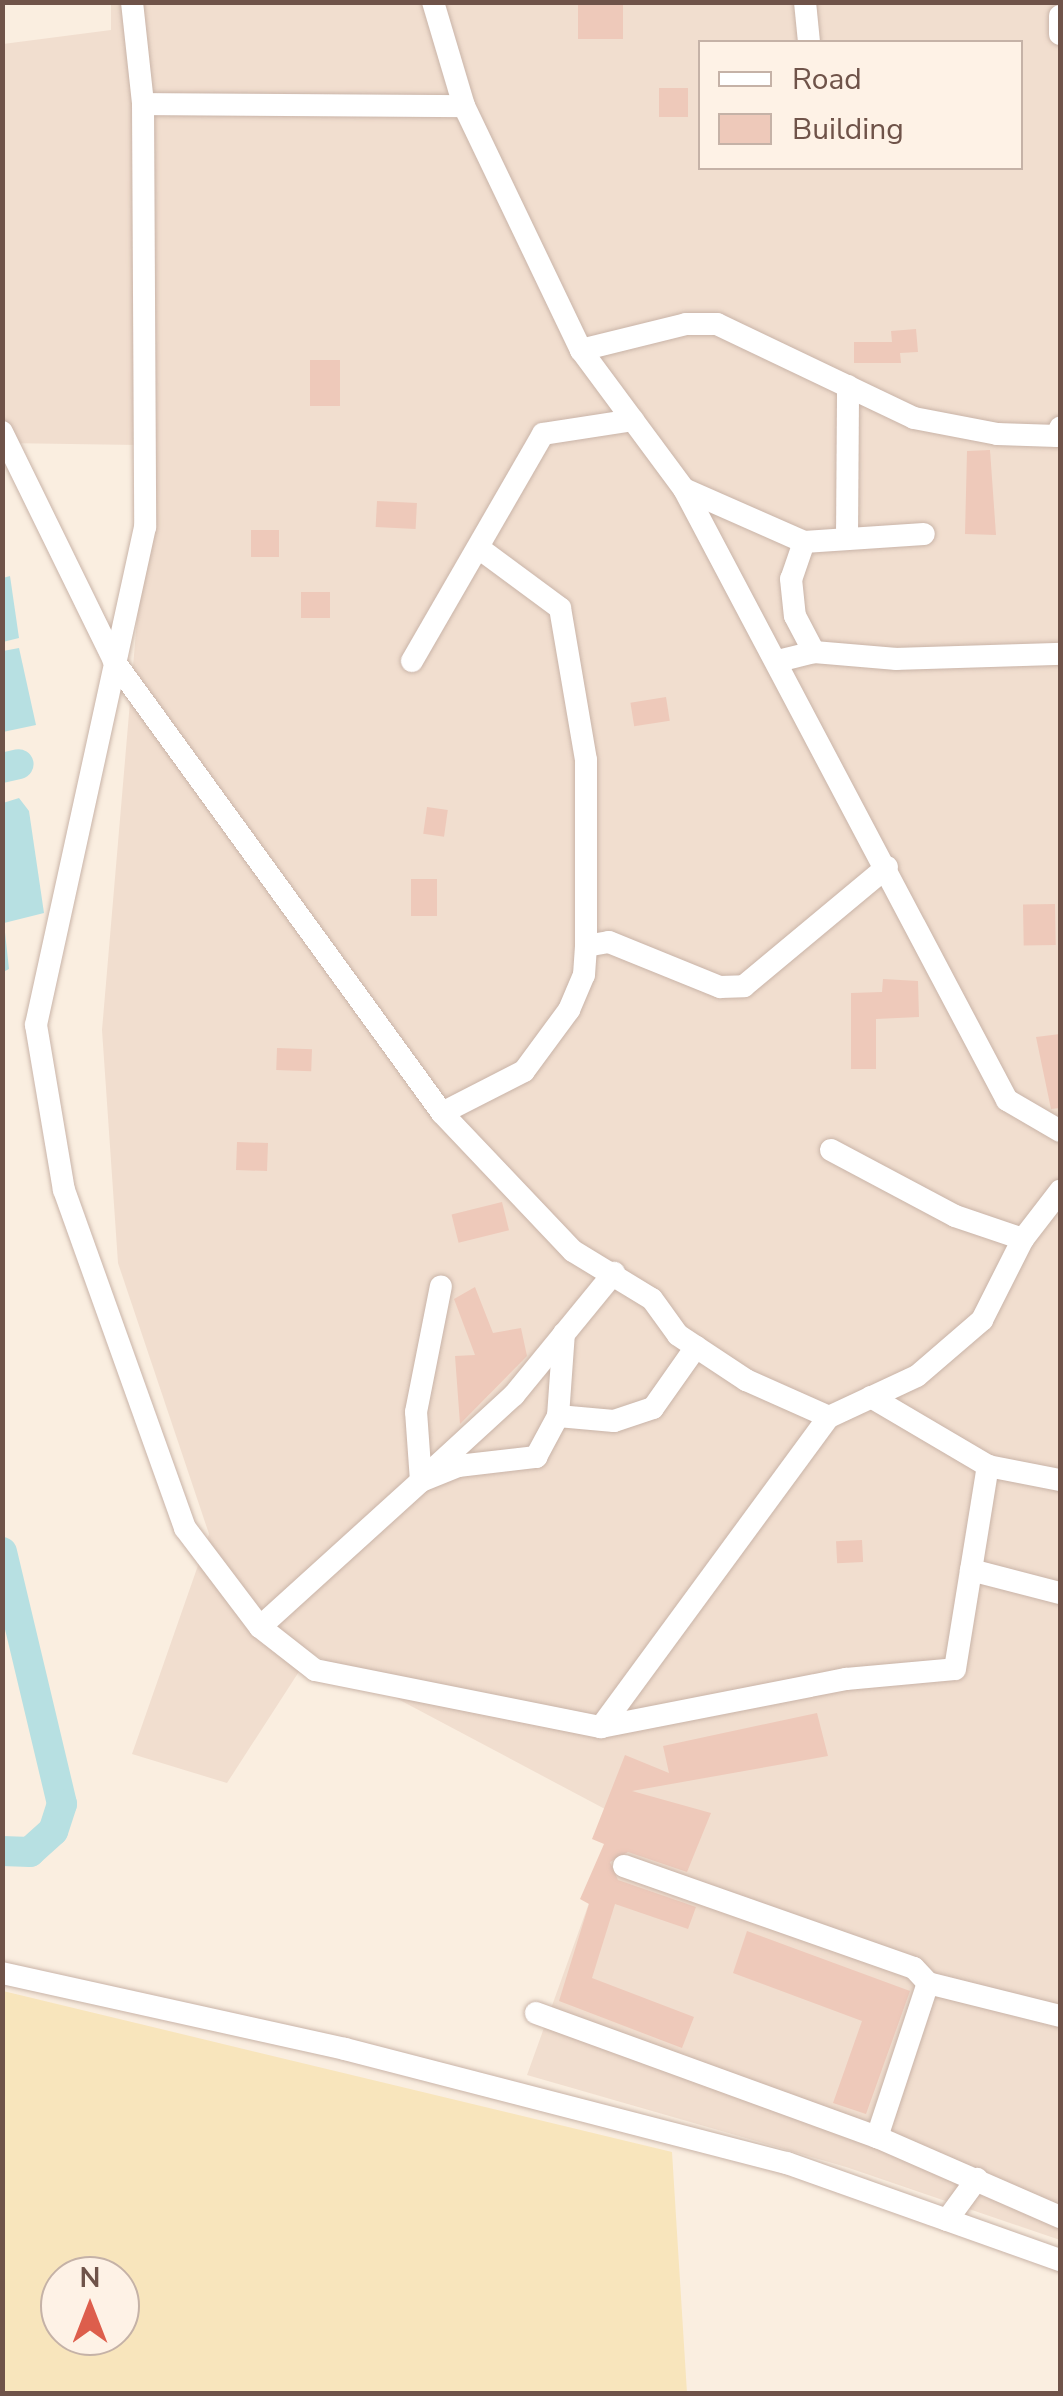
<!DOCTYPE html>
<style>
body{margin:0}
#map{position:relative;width:1063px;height:2396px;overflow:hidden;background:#faeee0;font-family:"Nunito Sans",sans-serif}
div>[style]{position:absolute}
.residential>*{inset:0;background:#f1decf}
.sand>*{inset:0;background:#f8e5bc}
.water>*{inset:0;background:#b7e0e2}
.canal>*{height:30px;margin:-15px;padding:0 15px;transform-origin:15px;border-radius:15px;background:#b7e0e2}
.building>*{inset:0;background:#eec9ba;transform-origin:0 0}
.roads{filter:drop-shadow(0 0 2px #c9b4a8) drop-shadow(0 0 2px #c9b4a8)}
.street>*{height:22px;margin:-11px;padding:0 11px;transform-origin:11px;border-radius:11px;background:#fff}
span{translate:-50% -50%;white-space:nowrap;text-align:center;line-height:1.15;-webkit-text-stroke:8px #fef2e6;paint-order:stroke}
.frame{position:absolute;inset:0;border:5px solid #6f5349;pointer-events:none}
.legend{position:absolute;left:698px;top:40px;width:325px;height:130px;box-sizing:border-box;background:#fef2e6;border:2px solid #c5b2a7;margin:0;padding:12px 18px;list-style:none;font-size:30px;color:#6f5349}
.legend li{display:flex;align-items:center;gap:20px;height:50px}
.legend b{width:50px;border:2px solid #c5b2a7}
.north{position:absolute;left:40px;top:2256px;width:100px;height:100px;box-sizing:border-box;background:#fef2e6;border:2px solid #c5b2a7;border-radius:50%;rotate:0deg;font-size:28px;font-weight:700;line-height:40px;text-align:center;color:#6f5349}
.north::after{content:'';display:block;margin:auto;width:35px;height:45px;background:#dd5e4c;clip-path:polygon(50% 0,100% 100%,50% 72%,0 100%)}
</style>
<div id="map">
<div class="residential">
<i style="clip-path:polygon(evenodd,111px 2px,1060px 3px,1060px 2240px,846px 2167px,527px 2075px,620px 1817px,311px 1653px,227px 1783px,132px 1754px,209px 1534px,118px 1263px,102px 1030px,141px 573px,138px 445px,3px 443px,3px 44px,111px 30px,111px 2px,700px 42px,1020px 42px,1020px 168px,700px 168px,700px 42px)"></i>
</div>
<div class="sand">
<i style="clip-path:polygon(evenodd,3px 1991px,672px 2152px,687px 2393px,3px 2393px,3px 1991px,60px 2276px,120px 2276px,120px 2336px,60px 2336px,60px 2276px)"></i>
</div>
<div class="water">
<i style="clip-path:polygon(10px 576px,19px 638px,3px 642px,3px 578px)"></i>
<i style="clip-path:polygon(19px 648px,36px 725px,3px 732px,3px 651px)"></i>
<i style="clip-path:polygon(19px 798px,29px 811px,44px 913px,4px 923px,9px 969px,3px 972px,3px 803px)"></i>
</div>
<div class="canal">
<i style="left:2px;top:768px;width:17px;rotate:-13deg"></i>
<i style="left:2px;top:1552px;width:259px;rotate:76.6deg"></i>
<i style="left:62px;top:1804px;width:28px;rotate:108deg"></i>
<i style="left:53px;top:1831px;width:31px;rotate:138deg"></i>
<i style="left:30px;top:1852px;width:28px;rotate:-178deg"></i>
</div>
<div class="building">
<i style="left:578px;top:2px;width:45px;height:37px"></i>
<i style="left:659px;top:88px;width:29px;height:29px"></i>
<i style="clip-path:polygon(916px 329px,918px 352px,900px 353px,901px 363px,854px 363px,854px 342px,892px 342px,891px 331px)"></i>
<i style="left:310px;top:360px;width:30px;height:46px"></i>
<i style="clip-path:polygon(990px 450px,996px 535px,965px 534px,967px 451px)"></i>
<i style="left:377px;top:501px;width:40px;height:26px;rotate:3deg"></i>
<i style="left:251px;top:530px;width:28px;height:27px"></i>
<i style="left:301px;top:592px;width:29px;height:26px"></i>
<i style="left:666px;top:697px;width:24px;height:36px;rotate:81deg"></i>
<i style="left:427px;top:807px;width:21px;height:27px;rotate:8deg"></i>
<i style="left:411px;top:879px;width:26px;height:37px"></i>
<i style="left:1055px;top:904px;width:41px;height:32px;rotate:89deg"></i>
<i style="clip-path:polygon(883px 979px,918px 981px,919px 1017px,876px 1019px,876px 1069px,851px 1069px,851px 993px,882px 992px)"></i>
<i style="clip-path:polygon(1060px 1034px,1060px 1108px,1051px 1109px,1036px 1037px)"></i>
<i style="left:277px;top:1048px;width:35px;height:22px;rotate:2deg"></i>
<i style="left:237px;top:1142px;width:31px;height:28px;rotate:2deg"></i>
<i style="left:502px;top:1202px;width:29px;height:52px;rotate:76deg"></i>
<i style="clip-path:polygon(475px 1287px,493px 1333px,521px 1328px,527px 1356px,460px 1424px,455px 1356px,475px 1355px,454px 1299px)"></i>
<i style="left:862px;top:1540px;width:22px;height:26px;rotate:87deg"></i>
<i style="clip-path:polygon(817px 1713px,828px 1756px,632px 1791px,711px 1813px,687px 1872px,628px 1852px,610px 1862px,618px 1880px,696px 1907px,688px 1929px,615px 1904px,592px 1978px,694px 2017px,682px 2048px,559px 2001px,589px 1904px,580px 1899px,604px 1844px,592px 1839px,625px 1755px,669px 1773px,663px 1746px)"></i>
<i style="clip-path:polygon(747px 1931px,910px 1991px,866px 2114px,833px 2103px,862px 2021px,733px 1973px)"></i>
</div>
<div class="roads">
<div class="street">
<i style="left:132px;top:2px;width:103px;rotate:83.8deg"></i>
<i style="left:143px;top:104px;width:423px;rotate:89.7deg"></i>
<i style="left:145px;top:527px;width:510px;rotate:102.35deg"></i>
<i style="left:36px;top:1025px;width:167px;rotate:80.4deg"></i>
<i style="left:64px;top:1190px;width:359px;rotate:70.3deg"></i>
<i style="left:185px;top:1528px;width:124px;rotate:52.9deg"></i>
<i style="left:260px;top:1627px;width:70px;rotate:38deg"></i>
<i style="left:315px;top:1670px;width:292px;rotate:11.3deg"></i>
<i style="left:601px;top:1727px;width:250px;rotate:-11.1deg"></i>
<i style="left:846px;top:1679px;width:109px;rotate:-5.2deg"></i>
<i style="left:955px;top:1669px;width:206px;rotate:-80.8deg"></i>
<i style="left:433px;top:2px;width:109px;rotate:73.4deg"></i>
<i style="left:464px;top:106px;width:271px;rotate:64.4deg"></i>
<i style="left:581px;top:350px;width:173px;rotate:53.5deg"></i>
<i style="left:684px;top:489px;width:691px;rotate:62.14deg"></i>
<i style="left:1007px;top:1100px;width:61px;rotate:30.3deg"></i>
<i style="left:805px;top:2px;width:40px;rotate:84.3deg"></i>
<i style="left:1060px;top:16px;width:18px;rotate:90deg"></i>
<i style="left:143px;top:104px;width:321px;rotate:0.4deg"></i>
<i style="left:581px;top:350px;width:108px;rotate:-13.9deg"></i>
<i style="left:686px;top:324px;width:31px"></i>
<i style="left:717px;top:324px;width:218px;rotate:25.5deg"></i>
<i style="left:914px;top:418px;width:85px;rotate:10.9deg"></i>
<i style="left:997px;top:434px;width:60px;rotate:1.9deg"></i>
<i style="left:1057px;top:436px;width:9px;rotate:-69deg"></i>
<i style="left:2px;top:432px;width:255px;rotate:63.9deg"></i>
<i style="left:114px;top:661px;width:558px;rotate:54.03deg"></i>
<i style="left:442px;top:1113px;width:190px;rotate:46.5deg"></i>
<i style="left:573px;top:1251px;width:92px;rotate:31.3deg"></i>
<i style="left:652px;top:1299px;width:44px;rotate:54.2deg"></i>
<i style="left:678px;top:1335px;width:82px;rotate:33.5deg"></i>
<i style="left:746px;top:1380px;width:91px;rotate:24deg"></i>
<i style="left:684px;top:489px;width:131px;rotate:23.8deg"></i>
<i style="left:804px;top:542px;width:120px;rotate:-3.8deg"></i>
<i style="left:847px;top:539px;width:153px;rotate:-89.6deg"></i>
<i style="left:804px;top:542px;width:39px;rotate:109deg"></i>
<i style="left:791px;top:579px;width:37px;rotate:84deg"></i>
<i style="left:795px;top:616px;width:41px;rotate:62.2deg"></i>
<i style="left:412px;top:661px;width:262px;rotate:-60deg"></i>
<i style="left:543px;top:434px;width:91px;rotate:-8.8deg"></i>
<i style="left:778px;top:661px;width:37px;rotate:-14deg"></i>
<i style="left:814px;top:652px;width:83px;rotate:4.8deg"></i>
<i style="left:897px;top:659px;width:163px;rotate:-1.8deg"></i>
<i style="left:586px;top:946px;width:23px;rotate:-10deg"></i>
<i style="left:609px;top:942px;width:120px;rotate:22.1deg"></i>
<i style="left:720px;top:987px;width:24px;rotate:-2deg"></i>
<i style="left:744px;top:986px;width:186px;rotate:-39.8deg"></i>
<i style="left:442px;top:1113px;width:92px;rotate:-27.1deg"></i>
<i style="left:524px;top:1071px;width:76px;rotate:-53.6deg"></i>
<i style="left:569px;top:1010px;width:38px;rotate:-67deg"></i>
<i style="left:584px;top:975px;width:29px;rotate:-86deg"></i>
<i style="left:586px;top:946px;width:186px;rotate:-90deg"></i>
<i style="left:586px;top:760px;width:154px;rotate:-99.7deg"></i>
<i style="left:560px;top:608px;width:99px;rotate:-143.6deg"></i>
<i style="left:831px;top:1150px;width:140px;rotate:28deg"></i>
<i style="left:955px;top:1216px;width:72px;rotate:18.7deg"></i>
<i style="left:871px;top:1397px;width:136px;rotate:30.5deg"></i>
<i style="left:988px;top:1466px;width:73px;rotate:11deg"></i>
<i style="left:558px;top:1416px;width:56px;rotate:5.1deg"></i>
<i style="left:614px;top:1421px;width:41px;rotate:-18.4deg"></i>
<i style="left:653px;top:1408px;width:75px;rotate:-54.8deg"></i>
<i style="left:430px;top:1472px;width:114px;rotate:-42.5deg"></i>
<i style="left:514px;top:1395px;width:158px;rotate:-50.7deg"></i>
<i style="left:421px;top:1481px;width:69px;rotate:-94.1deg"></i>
<i style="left:416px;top:1412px;width:128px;rotate:-78.8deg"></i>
<i style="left:971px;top:1570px;width:92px;rotate:14.5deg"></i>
<i style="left:260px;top:1627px;width:217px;rotate:-42.2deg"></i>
<i style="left:421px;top:1481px;width:40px;rotate:-22deg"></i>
<i style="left:458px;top:1466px;width:79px;rotate:-6.6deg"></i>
<i style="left:536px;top:1457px;width:47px;rotate:-61.8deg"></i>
<i style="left:558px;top:1416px;width:83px;rotate:-85.9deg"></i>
<i style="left:601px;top:1727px;width:385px;rotate:-53.7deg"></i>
<i style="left:829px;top:1417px;width:97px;rotate:-25deg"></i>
<i style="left:917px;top:1376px;width:86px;rotate:-40.7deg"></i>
<i style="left:982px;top:1320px;width:91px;rotate:-63.2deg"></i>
<i style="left:1023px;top:1239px;width:61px;rotate:-52.4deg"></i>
<i style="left:624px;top:1866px;width:307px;rotate:19.4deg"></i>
<i style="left:914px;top:1968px;width:21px;rotate:47deg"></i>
<i style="left:928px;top:1983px;width:136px;rotate:14deg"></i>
<i style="left:2px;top:1973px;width:351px;rotate:12.5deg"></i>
<i style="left:345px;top:2049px;width:456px;rotate:14.5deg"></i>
<i style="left:787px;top:2163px;width:290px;rotate:19.6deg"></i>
<i style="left:536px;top:2013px;width:363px;rotate:20deg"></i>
<i style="left:877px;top:2137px;width:200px;rotate:23.6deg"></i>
<i style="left:877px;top:2137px;width:162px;rotate:-71.7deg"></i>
<i style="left:947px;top:2220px;width:51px;rotate:-53.8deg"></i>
</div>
</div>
<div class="frame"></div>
<ul class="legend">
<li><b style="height:12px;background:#fff"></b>Road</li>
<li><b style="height:28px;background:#eec9ba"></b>Building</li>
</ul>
<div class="north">N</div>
</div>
